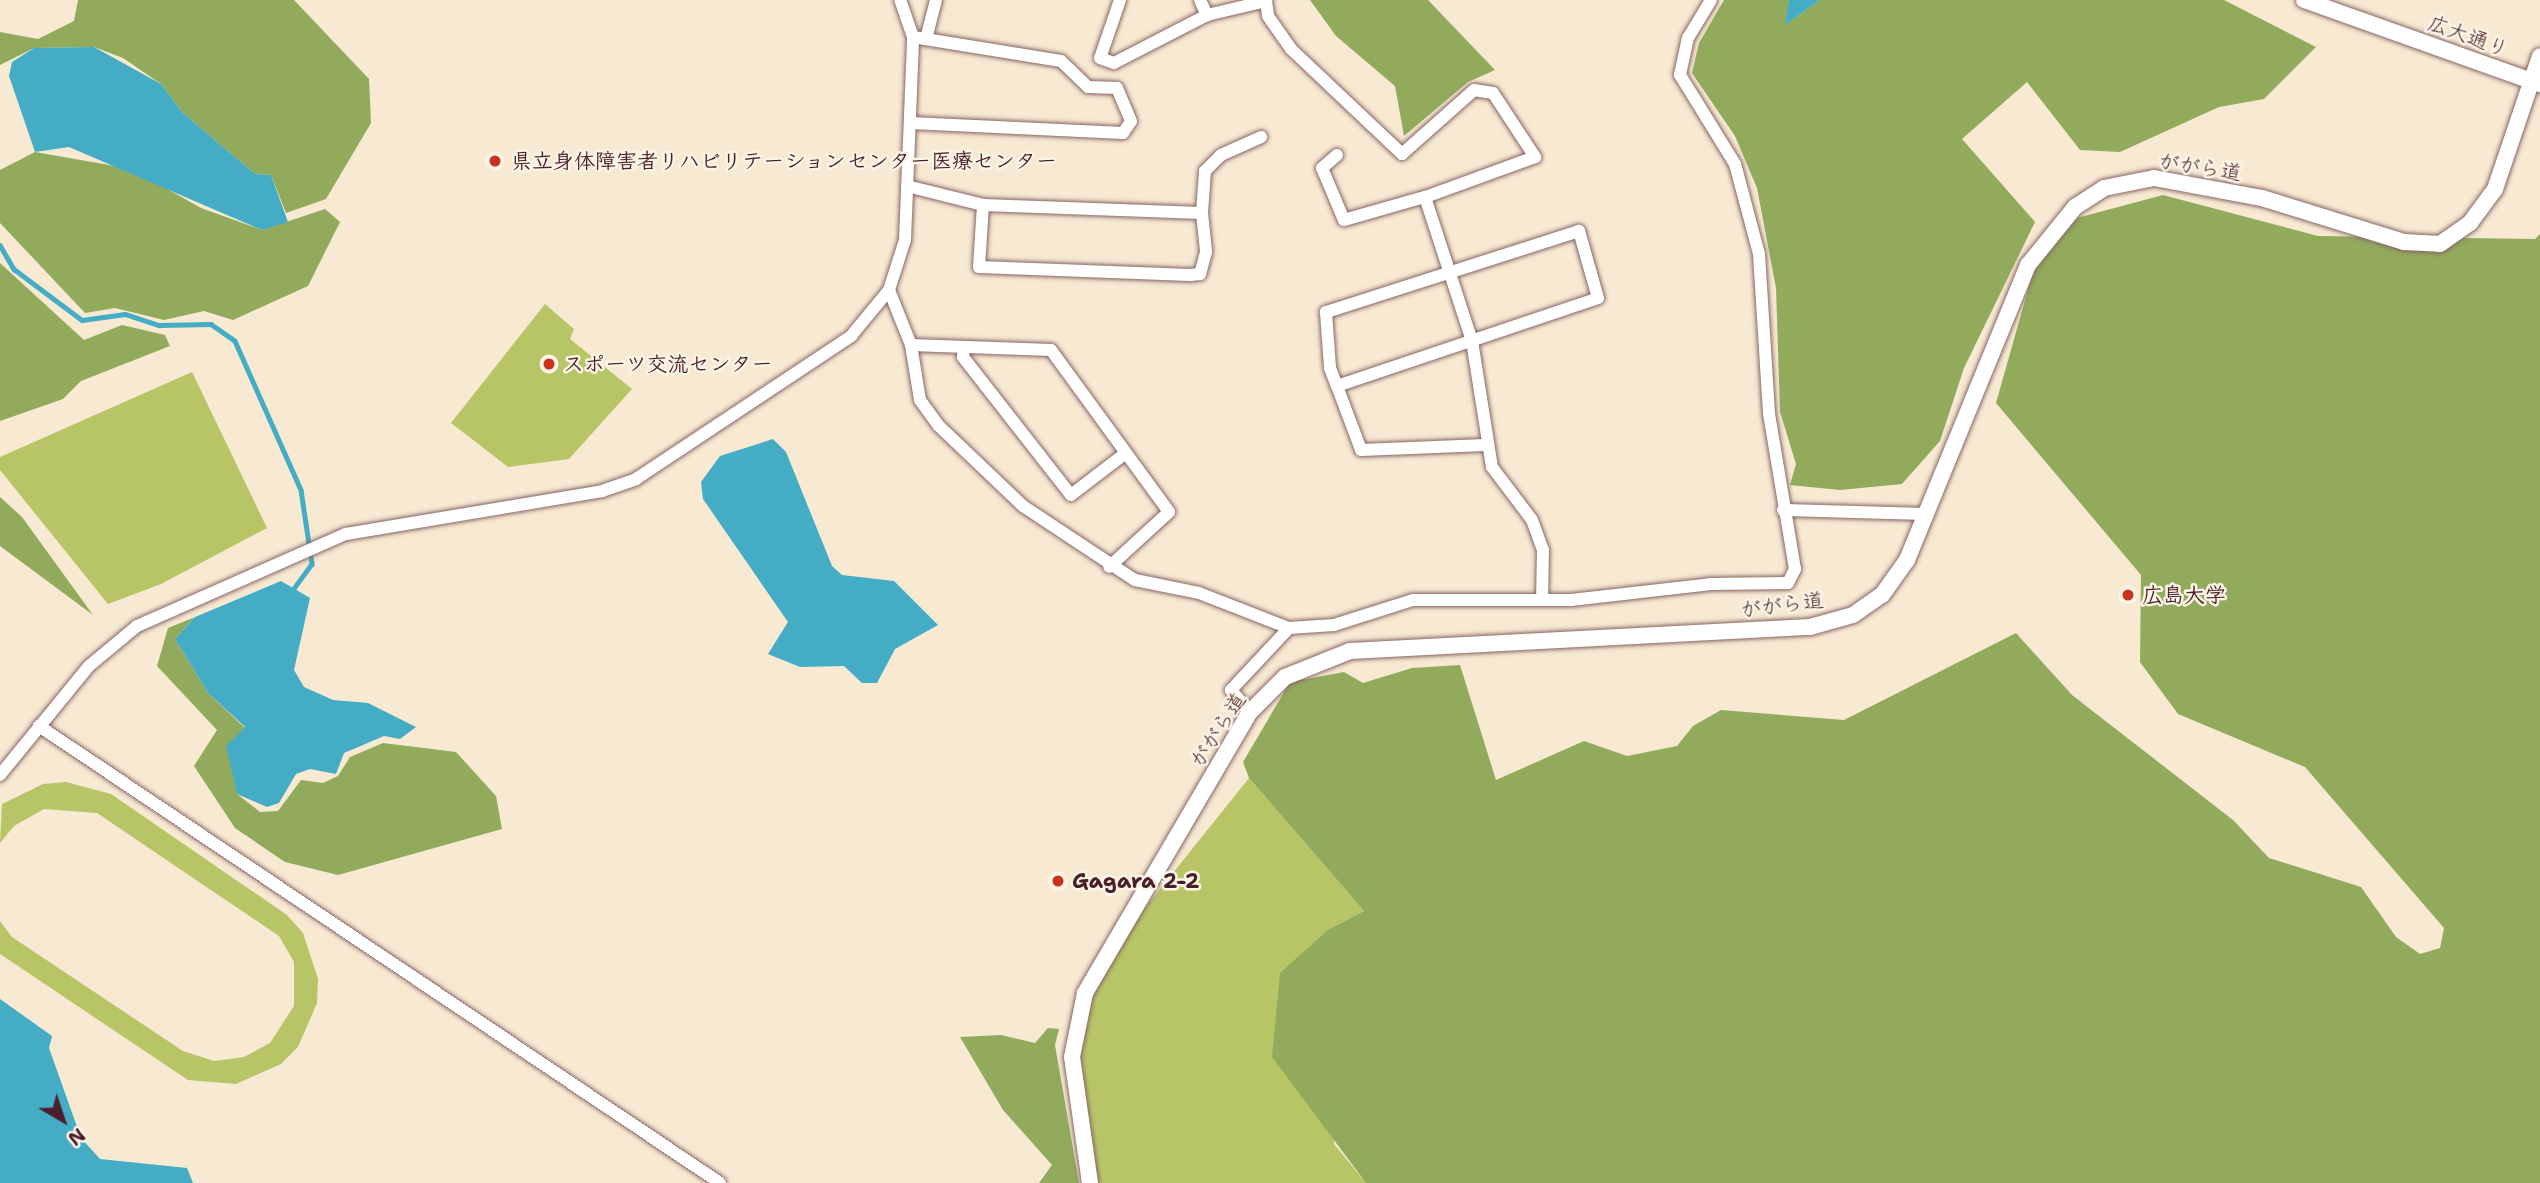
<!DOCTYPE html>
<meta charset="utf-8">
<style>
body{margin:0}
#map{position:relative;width:2540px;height:1183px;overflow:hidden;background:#f7e9d2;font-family:"Shantell Sans","Klee One",sans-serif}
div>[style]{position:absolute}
.green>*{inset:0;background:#b8c567}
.forest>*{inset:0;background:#92aa5c}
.water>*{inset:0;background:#44acc4}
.stream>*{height:4.5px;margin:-2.25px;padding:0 2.25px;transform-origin:2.25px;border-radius:2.25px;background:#44acc4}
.roads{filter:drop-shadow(0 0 2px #876665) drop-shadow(0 0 2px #876665)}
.minor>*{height:12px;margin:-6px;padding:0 6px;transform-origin:6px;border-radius:6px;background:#fff}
.tertiary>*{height:16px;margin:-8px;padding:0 8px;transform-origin:8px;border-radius:8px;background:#fff}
.dots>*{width:19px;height:19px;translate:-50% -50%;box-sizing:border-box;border:4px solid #fcf5e5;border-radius:50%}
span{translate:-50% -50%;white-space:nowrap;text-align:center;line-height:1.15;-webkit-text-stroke:5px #fcf5e5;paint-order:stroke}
.street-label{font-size:21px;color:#4a1f2b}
.poi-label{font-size:21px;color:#4a1f2b;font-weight:700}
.left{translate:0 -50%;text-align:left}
.north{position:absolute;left:28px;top:1085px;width:70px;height:70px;-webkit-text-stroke:5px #fcf5e5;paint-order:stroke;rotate:141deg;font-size:19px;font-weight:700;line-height:28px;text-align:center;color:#4a1f2b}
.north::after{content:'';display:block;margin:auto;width:24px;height:32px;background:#4a1f2b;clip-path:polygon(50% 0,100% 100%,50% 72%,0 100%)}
</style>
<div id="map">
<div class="green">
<i style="clip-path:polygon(545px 304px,574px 329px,570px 339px,632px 389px,569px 459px,508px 467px,451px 423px)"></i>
<i style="clip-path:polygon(192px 372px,267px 528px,161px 584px,108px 604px,0 470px,0 457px)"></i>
<i style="clip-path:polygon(1249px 778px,1364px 911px,1329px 929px,1334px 1144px,1366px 1183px,1090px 1183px,1065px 1060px,1072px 1014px,1092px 974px)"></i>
<i style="clip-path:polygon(66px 782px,111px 794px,287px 915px,303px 933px,318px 979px,317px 1003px,298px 1047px,281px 1064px,236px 1084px,188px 1080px,0 954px,0 921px,12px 937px,183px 1051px,214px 1061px,244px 1057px,270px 1043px,294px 1006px,294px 962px,279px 936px,97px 813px,44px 809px,14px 826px,0 843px,2px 804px,43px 784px)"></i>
</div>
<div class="forest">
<i style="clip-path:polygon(78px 0,294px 0,369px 79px,371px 123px,326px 199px,286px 213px,271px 175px,255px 174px,182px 112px,161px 84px,123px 58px,94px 47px,34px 48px,0 65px,0 32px,38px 39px,74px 21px)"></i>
<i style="clip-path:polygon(1310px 0,1428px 0,1495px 70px,1468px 82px,1404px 136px,1395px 86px,1336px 36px)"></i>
<i style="clip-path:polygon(1724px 0,1789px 0,1786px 24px,1820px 0,2224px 0,2316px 47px,2264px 99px,2219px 107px,2120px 152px,2080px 150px,2027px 82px,1962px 139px,2035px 222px,1964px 368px,1940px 441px,1902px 484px,1840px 490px,1790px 485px,1796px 464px,1780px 412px,1776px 288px,1757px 188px,1735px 136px,1692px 73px,1699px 43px)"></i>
<i style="clip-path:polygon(35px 152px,132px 169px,201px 208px,262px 230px,325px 209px,340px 222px,308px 286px,233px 320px,204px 311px,164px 320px,115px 308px,85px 313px,0 223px,0 170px)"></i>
<i style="clip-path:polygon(2163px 195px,2318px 236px,2535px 239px,2540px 234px,2540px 1183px,1366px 1183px,1272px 1057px,1280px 973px,1329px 929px,1364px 911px,1249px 778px,1243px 762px,1290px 682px,1344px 672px,1363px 683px,1412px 668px,1460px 665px,1496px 780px,1584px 741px,1627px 756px,1677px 746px,1693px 726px,1721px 710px,1844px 720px,2016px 633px,2072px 695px,2233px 820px,2269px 858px,2361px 887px,2396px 937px,2420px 954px,2440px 948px,2444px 928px,2305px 767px,2178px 714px,2140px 662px,2141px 575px,1996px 403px,2033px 272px,2077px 218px)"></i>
<i style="clip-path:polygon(0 263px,84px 340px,122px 325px,165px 335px,170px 346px,81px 381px,63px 399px,0 421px)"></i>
<i style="clip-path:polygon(0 497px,22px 517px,93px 615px,0 546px)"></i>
<i style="clip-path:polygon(195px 617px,175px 639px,208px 693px,245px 728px,237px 794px,260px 812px,278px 811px,301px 780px,323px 783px,338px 776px,350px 757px,383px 743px,456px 752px,496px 796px,502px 829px,338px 875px,285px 862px,235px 828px,194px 766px,217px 730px,157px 666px,168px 628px)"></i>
<i style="clip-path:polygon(1048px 1028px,1059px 1029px,1055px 1045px,1079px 1183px,1039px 1183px,1052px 1165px,1003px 1110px,960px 1037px,1001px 1035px,1035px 1043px)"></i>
</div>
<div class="water">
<i style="clip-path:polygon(1789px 0,1820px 0,1785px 25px)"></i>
<i style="clip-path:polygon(94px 47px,161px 84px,182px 112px,255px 174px,271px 175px,288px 222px,262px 230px,69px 147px,35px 152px,9px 76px,12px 62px,34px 48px)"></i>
<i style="clip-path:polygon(773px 439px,786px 452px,832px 566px,842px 575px,894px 581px,938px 625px,895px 649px,877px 683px,862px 683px,844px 666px,800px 667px,768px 654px,788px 622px,703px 499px,701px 482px,720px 456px)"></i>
<i style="clip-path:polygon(281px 581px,310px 598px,294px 670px,304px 687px,333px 700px,368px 703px,416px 727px,400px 739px,384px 736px,344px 753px,336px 774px,310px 769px,296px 774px,279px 803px,267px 807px,237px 794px,226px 746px,245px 727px,208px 693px,175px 639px,195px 617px)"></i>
<i style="clip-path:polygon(0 999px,52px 1036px,49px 1048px,81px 1138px,100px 1159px,187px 1168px,193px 1183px,0 1183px)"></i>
</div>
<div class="stream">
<i style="left:0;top:245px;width:28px;rotate:60deg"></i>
<i style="left:14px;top:269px;width:85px;rotate:36.9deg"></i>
<i style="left:82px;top:320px;width:43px;rotate:-7.9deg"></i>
<i style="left:125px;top:314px;width:36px;rotate:18deg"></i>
<i style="left:159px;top:325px;width:52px;rotate:-1.1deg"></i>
<i style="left:211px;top:324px;width:29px;rotate:35deg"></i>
<i style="left:235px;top:341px;width:163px;rotate:66.1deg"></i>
<i style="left:301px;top:490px;width:75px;rotate:81.5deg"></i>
<i style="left:312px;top:564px;width:36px;rotate:126deg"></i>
</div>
<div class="roads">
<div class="minor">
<i style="left:1120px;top:0;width:61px;rotate:109deg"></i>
<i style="left:1100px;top:58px;width:15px;rotate:20deg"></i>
<i style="left:1114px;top:63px;width:105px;rotate:-27.3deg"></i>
<i style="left:1207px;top:15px;width:61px;rotate:-13.3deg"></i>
<i style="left:1266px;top:1px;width:15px;rotate:82deg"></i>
<i style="left:1268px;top:16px;width:40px;rotate:55.1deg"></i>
<i style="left:1291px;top:49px;width:153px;rotate:43.4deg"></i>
<i style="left:1402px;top:154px;width:96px;rotate:-41.6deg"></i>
<i style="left:1474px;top:90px;width:19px;rotate:9deg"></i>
<i style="left:1493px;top:93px;width:77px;rotate:56.7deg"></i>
<i style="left:1535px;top:157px;width:117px;rotate:160deg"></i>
<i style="left:1425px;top:197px;width:151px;rotate:71.9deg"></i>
<i style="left:1472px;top:341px;width:128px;rotate:81deg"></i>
<i style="left:1492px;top:467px;width:66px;rotate:53deg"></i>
<i style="left:1532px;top:520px;width:32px;rotate:70deg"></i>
<i style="left:1543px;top:550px;width:50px;rotate:91.1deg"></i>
<i style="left:1200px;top:0;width:17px;rotate:65deg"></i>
<i style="left:926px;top:39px;width:40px;rotate:-75.6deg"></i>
<i style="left:911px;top:123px;width:212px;rotate:2.7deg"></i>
<i style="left:1123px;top:133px;width:14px;rotate:-56deg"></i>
<i style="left:1131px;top:121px;width:36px;rotate:-113deg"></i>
<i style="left:1117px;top:88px;width:29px;rotate:-178deg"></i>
<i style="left:1088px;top:87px;width:37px;rotate:-136deg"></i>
<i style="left:1061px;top:61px;width:150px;rotate:-170.8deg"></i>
<i style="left:1337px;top:155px;width:20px;rotate:139deg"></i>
<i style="left:1322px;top:168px;width:56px;rotate:67.1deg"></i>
<i style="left:1344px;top:220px;width:84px;rotate:-15.9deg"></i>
<i style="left:907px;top:186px;width:78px;rotate:14deg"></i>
<i style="left:983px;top:205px;width:219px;rotate:2.1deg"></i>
<i style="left:1202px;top:213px;width:39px;rotate:84deg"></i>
<i style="left:1206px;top:252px;width:23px;rotate:105deg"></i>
<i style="left:1200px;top:274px;width:10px;rotate:174deg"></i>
<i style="left:1190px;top:275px;width:211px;rotate:-177.8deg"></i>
<i style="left:979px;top:267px;width:62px;rotate:-86.3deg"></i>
<i style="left:1202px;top:213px;width:42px;rotate:-85.9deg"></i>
<i style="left:1205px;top:171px;width:23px;rotate:-45deg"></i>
<i style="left:1221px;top:155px;width:44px;rotate:-24.2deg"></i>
<i style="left:889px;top:290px;width:59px;rotate:68.2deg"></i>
<i style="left:911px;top:345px;width:56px;rotate:80.7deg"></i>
<i style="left:920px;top:400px;width:32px;rotate:54deg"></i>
<i style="left:939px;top:426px;width:116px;rotate:43.6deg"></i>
<i style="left:1023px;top:506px;width:134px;rotate:33.5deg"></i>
<i style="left:1135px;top:580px;width:65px;rotate:11.5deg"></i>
<i style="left:1199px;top:593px;width:97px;rotate:21.3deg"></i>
<i style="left:1289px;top:628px;width:45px;rotate:-3.8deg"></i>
<i style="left:1334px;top:625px;width:83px;rotate:-17.6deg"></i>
<i style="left:1413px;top:600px;width:158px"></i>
<i style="left:1571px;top:600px;width:141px;rotate:-6.5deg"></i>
<i style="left:1711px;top:584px;width:77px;rotate:-0.7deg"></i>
<i style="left:1788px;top:583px;width:16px;rotate:-63deg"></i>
<i style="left:1795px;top:569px;width:158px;rotate:-99.5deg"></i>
<i style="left:1769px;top:413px;width:159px;rotate:-93.6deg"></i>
<i style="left:1759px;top:254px;width:93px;rotate:-104.9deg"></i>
<i style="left:1735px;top:164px;width:105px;rotate:-121.7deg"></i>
<i style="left:1680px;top:75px;width:38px;rotate:-78deg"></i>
<i style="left:1688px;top:38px;width:44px;rotate:-58.8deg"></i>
<i style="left:911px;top:345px;width:140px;rotate:2deg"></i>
<i style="left:1051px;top:350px;width:200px;rotate:53.9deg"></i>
<i style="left:1169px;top:512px;width:81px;rotate:137.5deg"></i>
<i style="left:964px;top:347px;width:10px;rotate:96deg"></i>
<i style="left:963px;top:357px;width:175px;rotate:52deg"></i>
<i style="left:1071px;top:495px;width:69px;rotate:-37.4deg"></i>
<i style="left:1337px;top:386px;width:275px;rotate:-18.6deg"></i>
<i style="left:1598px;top:298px;width:70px;rotate:-105.8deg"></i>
<i style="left:1579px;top:231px;width:266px;rotate:162.2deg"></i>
<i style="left:1326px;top:312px;width:56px;rotate:85.9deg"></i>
<i style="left:1330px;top:368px;width:19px;rotate:69deg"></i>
<i style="left:1337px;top:386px;width:68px;rotate:69.4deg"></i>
<i style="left:1361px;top:450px;width:124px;rotate:-2.3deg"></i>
<i style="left:1783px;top:510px;width:145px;rotate:1.6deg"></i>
<i style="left:1250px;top:712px;width:29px;rotate:-131deg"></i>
<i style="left:1231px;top:690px;width:85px;rotate:-46.9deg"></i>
<i style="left:39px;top:726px;width:820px;rotate:33.86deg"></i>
<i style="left:0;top:775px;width:141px;rotate:-50.8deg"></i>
<i style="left:89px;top:666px;width:62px;rotate:-39.8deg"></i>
<i style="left:137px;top:626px;width:228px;rotate:-23.8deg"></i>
<i style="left:346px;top:534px;width:260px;rotate:-9.5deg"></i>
<i style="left:602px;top:491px;width:36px;rotate:-19deg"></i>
<i style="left:636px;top:479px;width:258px;rotate:-33.6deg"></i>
<i style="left:851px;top:336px;width:60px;rotate:-50.4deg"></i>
<i style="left:889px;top:290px;width:52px;rotate:-72.3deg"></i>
<i style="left:905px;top:240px;width:203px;rotate:-87.7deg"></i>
<i style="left:913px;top:37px;width:39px;rotate:-109deg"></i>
</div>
<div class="tertiary">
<i style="left:2304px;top:0;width:251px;rotate:19.6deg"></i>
<i style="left:1090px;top:1183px;width:127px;rotate:-98.1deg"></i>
<i style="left:1072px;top:1057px;width:65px;rotate:-78.5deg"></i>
<i style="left:1085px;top:993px;width:326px;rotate:-59.6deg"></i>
<i style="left:1250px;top:712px;width:49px;rotate:-45deg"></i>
<i style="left:1285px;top:677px;width:70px;rotate:-21.8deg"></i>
<i style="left:1350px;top:651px;width:461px;rotate:-3deg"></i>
<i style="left:1810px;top:627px;width:45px;rotate:-15.6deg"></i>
<i style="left:1853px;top:615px;width:35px;rotate:-35deg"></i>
<i style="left:1882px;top:595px;width:43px;rotate:-54.5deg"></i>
<i style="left:1907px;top:560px;width:319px;rotate:-67.7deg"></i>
<i style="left:2028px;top:265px;width:75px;rotate:-51deg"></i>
<i style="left:2075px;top:207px;width:35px;rotate:-33deg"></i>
<i style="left:2104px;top:188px;width:51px;rotate:-11.3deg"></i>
<i style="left:2154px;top:178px;width:110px;rotate:10.5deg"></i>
<i style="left:2262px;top:198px;width:149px;rotate:17.2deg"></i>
<i style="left:2404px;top:242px;width:36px;rotate:3deg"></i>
<i style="left:2440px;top:244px;width:37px;rotate:-35deg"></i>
<i style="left:2470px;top:223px;width:42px;rotate:-53.7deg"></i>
<i style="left:2495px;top:189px;width:140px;rotate:-71.3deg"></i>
</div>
</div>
<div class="dots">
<i style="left:495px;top:161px;background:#c8321e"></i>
<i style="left:549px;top:364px;background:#c8321e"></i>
<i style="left:2128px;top:595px;background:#c8321e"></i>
<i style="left:1058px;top:881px;background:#c8321e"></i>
</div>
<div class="street-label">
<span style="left:2468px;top:36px;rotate:20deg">広大通り</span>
<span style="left:2200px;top:167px;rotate:9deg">ががら道</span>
<span style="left:1782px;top:605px;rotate:-7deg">ががら道</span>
<span style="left:1218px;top:730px;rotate:-57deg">ががら道</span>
</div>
<div class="poi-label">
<span class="left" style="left:511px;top:161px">県立身体障害者リハビリテーションセンター医療センター</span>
<span class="left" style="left:563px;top:364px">スポーツ交流センター</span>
<span class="left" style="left:2142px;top:595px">広島大学</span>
<span class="left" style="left:1072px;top:881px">Gagara 2-2</span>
</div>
<div class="north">N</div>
</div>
